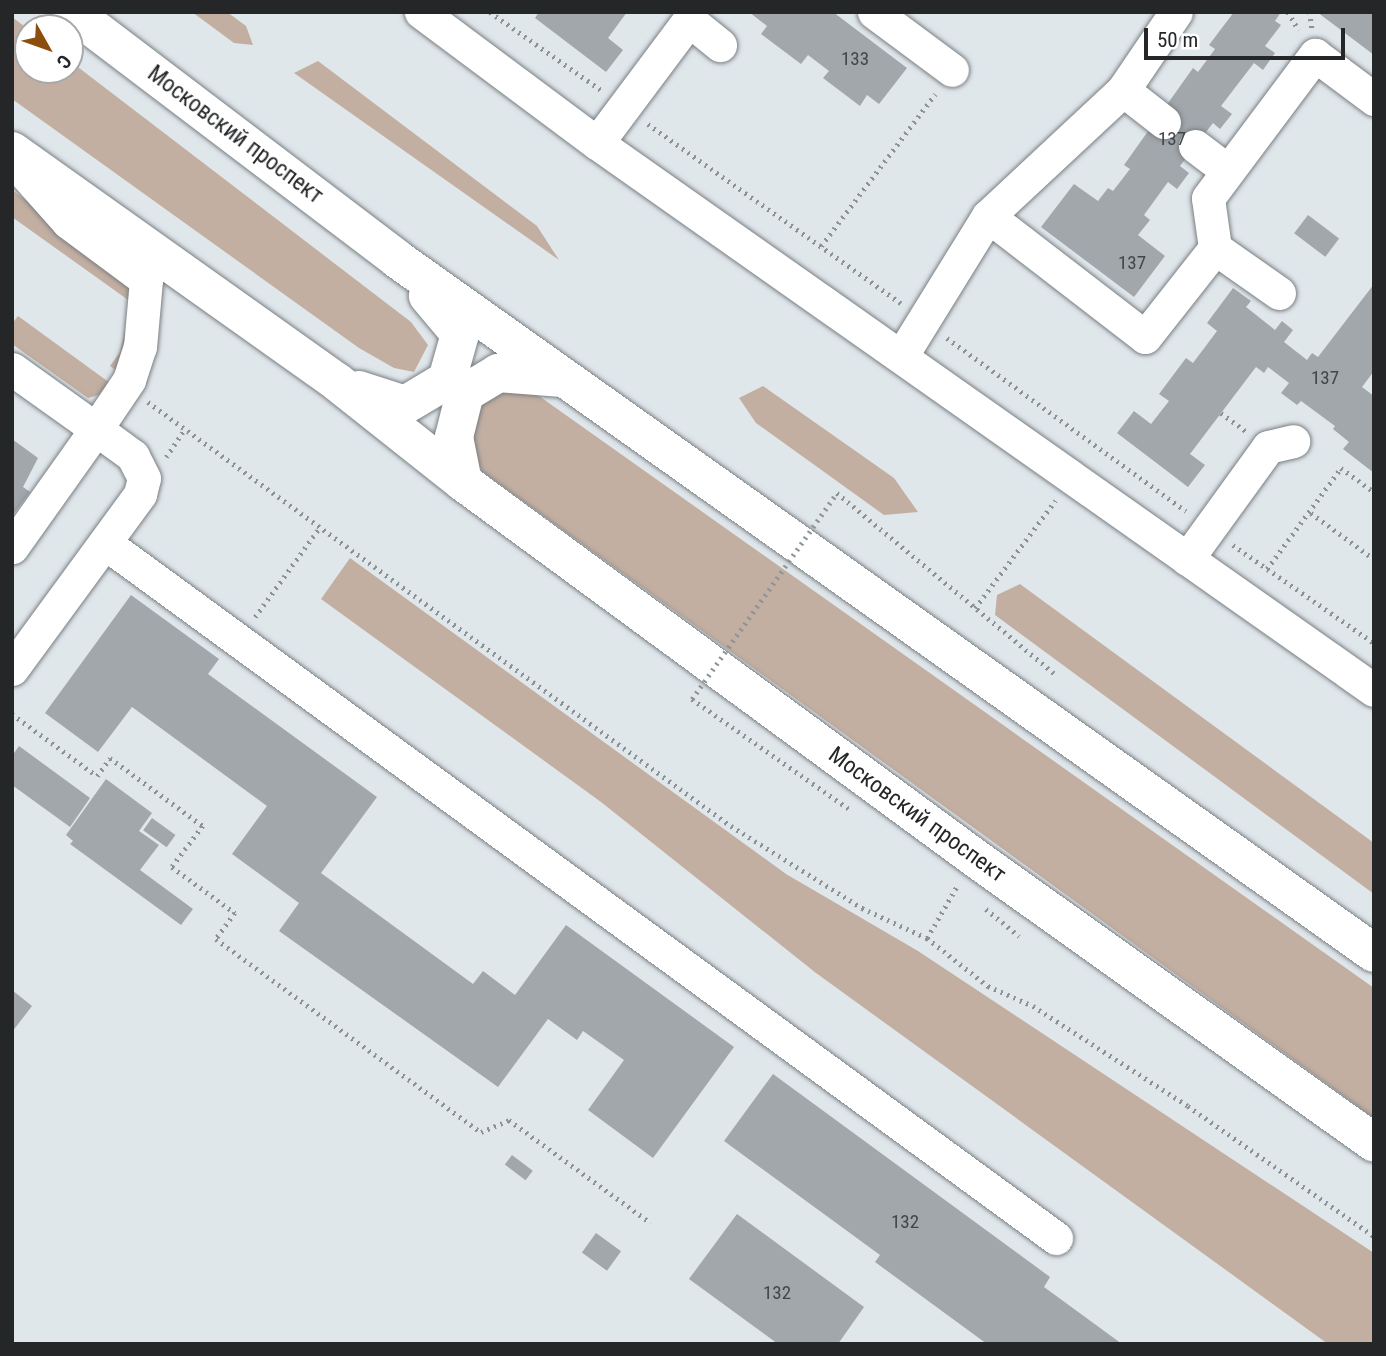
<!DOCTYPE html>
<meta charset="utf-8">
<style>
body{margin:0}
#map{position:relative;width:1386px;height:1356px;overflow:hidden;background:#e0e7eb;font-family:"Roboto Condensed",sans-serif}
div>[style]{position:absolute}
.green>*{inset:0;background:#c3afa1}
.building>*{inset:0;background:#a1a7ab;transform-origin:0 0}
.path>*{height:4.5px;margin-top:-2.25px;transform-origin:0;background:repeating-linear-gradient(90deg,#8c9194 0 2px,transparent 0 7px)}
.roads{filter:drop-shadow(0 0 2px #797f82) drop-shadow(0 0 2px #797f82)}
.minor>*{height:33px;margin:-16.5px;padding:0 16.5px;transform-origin:16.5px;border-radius:16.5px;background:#fff}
.major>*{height:38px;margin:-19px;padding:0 19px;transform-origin:19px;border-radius:19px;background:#fff}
.path-bridge>*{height:4.5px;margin-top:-2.25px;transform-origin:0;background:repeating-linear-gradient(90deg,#8c9194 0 2px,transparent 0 7px)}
span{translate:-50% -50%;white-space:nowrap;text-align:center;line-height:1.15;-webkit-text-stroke:5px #fff;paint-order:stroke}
.number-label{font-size:19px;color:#434649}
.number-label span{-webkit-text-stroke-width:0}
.street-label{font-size:23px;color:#242628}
.frame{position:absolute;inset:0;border:14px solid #242628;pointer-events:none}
.north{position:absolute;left:14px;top:14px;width:70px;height:70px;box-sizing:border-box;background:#fff;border:2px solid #a7a8a9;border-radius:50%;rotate:130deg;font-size:19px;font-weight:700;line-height:28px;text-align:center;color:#242628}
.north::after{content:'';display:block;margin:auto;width:24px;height:32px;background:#8b4e0e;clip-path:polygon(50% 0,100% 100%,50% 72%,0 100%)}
.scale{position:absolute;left:1144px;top:28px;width:201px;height:32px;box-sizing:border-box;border:4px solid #242628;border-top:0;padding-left:9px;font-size:21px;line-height:24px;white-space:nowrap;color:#242628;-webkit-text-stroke:5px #fff;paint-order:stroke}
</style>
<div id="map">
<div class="green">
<i style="clip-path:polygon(192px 12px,227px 12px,246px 26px,253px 45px,234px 43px)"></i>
<i style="clip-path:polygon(12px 17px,28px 29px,28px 70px,70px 70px,70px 61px,411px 322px,428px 345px,414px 372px,394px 368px,359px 348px,12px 99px)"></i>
<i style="clip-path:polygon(318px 61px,537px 226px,559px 260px,294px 73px)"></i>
<i style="clip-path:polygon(12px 190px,136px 283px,120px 373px,110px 366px,120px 352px,131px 302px,12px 217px)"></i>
<i style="clip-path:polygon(18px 316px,110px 383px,99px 395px,88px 398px,12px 344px,12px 324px)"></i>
<i style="clip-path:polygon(763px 386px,894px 478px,918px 512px,884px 515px,756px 423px,739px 398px)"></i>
<i style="clip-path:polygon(504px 387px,539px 396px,1374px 988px,1374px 1118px,483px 472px,464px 441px,473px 406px)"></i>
<i style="clip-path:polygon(350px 558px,786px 874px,918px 951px,1374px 1253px,1374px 1344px,1328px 1344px,816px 973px,601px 802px,321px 599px)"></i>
<i style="clip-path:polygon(1020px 584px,1374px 843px,1374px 894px,995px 615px,997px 595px)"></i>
</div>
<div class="building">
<i style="clip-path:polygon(539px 12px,627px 12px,608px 38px,623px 50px,606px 72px,535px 18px)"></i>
<i style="clip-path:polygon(749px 12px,833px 12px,907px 68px,879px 104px,867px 95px,860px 106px,823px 78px,829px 71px,808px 55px,801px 64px,761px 34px,767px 26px)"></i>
<i style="clip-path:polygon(1234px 12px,1281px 12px,1275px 21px,1281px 25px,1265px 46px,1275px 53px,1263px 70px,1254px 63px,1221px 106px,1232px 114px,1220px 129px,1213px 123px,1180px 166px,1189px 173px,1177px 189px,1168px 182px,1144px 215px,1150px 220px,1138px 235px,1165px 256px,1134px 297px,1041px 227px,1074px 184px,1098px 201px,1108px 188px,1113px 191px,1130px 169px,1124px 165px,1193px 68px,1198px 72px,1215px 49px,1209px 45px)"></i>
<i style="clip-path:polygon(1317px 12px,1374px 12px,1374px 55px)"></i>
<i style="left:1308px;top:215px;width:39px;height:23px;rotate:37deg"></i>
<i style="clip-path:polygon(1374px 284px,1374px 371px,1362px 387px,1374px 396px,1374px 473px,1343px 449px,1349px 442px,1333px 429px,1335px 426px,1301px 401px,1297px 405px,1281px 393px,1289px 383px,1268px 367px,1264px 373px,1256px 367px,1190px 454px,1205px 465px,1188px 487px,1117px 433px,1134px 411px,1151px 424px,1169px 401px,1159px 394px,1186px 358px,1193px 363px,1217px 331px,1207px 323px,1233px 288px,1251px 301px,1246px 307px,1275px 330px,1282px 321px,1293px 330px,1284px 342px,1307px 360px,1312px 353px,1318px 357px)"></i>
<i style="clip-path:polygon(12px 439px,38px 458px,23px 487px,30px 492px,12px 516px)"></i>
<i style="clip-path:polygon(131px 595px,219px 659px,208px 674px,377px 797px,321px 873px,473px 984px,483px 971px,515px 995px,566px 925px,734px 1047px,653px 1158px,588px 1110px,624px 1060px,583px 1031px,577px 1040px,548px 1019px,498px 1087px,279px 931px,299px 903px,232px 854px,267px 806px,132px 707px,98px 752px,45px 713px)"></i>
<i style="clip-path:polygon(19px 746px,90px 798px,70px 827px,12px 785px,12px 756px)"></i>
<i style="clip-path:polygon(106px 779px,152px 813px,139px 831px,159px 845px,140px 870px,193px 909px,181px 925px,70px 844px,73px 841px,66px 835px)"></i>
<i style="left:152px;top:818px;width:29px;height:15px;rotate:36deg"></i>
<i style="clip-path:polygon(12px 990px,32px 1006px,12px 1032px)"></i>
<i style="clip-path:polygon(773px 1074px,1050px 1277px,1044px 1287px,1122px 1344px,987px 1344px,875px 1262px,880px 1255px,724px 1141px)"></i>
<i style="left:512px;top:1155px;width:26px;height:12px;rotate:37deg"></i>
<i style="clip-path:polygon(737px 1214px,864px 1307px,838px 1344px,778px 1344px,689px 1279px)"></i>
<i style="left:596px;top:1233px;width:31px;height:24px;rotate:36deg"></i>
</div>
<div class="path">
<i style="left:490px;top:12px;width:136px;rotate:35.1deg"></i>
<i style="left:1288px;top:12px;width:21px;rotate:59deg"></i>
<i style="left:1310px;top:12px;width:17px;rotate:83deg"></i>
<i style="left:648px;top:124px;width:310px;rotate:35.3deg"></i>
<i style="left:821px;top:246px;width:190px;rotate:-53.1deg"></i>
<i style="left:947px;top:338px;width:295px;rotate:35.9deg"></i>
<i style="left:148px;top:402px;width:721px;rotate:36.03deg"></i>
<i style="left:731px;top:826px;width:155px;rotate:32deg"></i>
<i style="left:862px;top:908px;width:72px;rotate:24.8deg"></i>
<i style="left:927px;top:938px;width:60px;rotate:-60deg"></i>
<i style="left:1221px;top:413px;width:31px;rotate:36deg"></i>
<i style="left:166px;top:457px;width:34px;rotate:-56deg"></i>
<i style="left:837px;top:493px;width:282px;rotate:39.7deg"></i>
<i style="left:1311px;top:513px;width:78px;rotate:36.1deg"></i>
<i style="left:1233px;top:545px;width:172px;rotate:34.8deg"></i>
<i style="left:1267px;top:569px;width:125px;rotate:-53.8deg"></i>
<i style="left:1341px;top:468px;width:41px;rotate:36deg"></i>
<i style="left:975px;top:608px;width:134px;rotate:-53.2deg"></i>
<i style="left:255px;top:617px;width:111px;rotate:-54.2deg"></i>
<i style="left:692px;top:699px;width:195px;rotate:35deg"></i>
<i style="left:12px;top:714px;width:105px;rotate:36.1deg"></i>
<i style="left:97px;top:776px;width:22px;rotate:-54deg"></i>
<i style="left:110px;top:758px;width:115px;rotate:36.2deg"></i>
<i style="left:203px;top:826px;width:51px;rotate:127.1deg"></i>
<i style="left:172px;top:867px;width:78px;rotate:36.1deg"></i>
<i style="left:235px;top:913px;width:32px;rotate:126deg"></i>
<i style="left:216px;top:939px;width:328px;rotate:36.1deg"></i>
<i style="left:481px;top:1132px;width:30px;rotate:-23deg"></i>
<i style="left:509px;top:1120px;width:175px;rotate:36deg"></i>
<i style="left:986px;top:909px;width:43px;rotate:39.3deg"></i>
<i style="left:927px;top:938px;width:78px;rotate:38.2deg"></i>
<i style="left:988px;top:986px;width:49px;rotate:24deg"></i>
<i style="left:1033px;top:1006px;width:184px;rotate:32.8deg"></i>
<i style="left:1188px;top:1106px;width:227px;rotate:35deg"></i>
</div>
<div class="roads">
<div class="minor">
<i style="left:421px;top:12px;width:219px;rotate:36.7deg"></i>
<i style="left:597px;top:143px;width:950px;rotate:35.15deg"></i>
<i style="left:874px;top:12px;width:97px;rotate:36.6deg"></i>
<i style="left:1123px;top:90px;width:52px;rotate:38deg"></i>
<i style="left:597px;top:143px;width:154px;rotate:-53.2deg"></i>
<i style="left:689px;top:20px;width:40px;rotate:39deg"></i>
<i style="left:1195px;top:146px;width:41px;rotate:37.1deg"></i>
<i style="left:988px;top:216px;width:198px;rotate:37.6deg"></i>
<i style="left:1145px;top:337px;width:113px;rotate:-51.8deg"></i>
<i style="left:1279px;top:293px;width:78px;rotate:-144.9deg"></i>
<i style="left:1215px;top:248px;width:50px;rotate:-98deg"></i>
<i style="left:1208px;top:198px;width:179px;rotate:-53.2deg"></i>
<i style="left:1315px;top:55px;width:74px;rotate:36.7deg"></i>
<i style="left:902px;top:355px;width:163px;rotate:-58.3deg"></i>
<i style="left:988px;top:216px;width:185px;rotate:-43deg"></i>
<i style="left:1123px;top:90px;width:94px;rotate:-55.8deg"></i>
<i style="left:12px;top:369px;width:103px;rotate:35.5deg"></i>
<i style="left:96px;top:429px;width:145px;rotate:125.4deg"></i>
<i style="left:105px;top:543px;width:1178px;rotate:36.16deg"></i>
<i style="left:1187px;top:559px;width:138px;rotate:-54.1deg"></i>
<i style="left:1268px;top:447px;width:26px;rotate:-13deg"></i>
<i style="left:12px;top:669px;width:217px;rotate:-53.8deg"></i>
<i style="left:140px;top:494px;width:16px;rotate:-76deg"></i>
<i style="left:144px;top:478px;width:25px;rotate:-117deg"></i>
<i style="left:133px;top:456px;width:46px;rotate:-143.9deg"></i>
<i style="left:96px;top:429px;width:59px;rotate:-56deg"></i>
<i style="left:129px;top:380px;width:35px;rotate:-72deg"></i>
<i style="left:140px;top:347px;width:67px;rotate:-84.9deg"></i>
<i style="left:146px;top:280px;width:97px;rotate:-143.4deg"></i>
<i style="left:68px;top:222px;width:74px;rotate:-131.7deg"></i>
</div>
<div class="major">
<i style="left:72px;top:12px;width:408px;rotate:37.2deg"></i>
<i style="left:397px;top:259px;width:1198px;rotate:35.39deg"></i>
<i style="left:12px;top:151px;width:399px;rotate:35.4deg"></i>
<i style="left:337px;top:382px;width:161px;rotate:38.4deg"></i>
<i style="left:463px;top:482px;width:635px;rotate:36.29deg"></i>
<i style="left:975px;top:858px;width:490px;rotate:35.5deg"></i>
<i style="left:359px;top:390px;width:48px;rotate:18.1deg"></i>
<i style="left:405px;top:405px;width:49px;rotate:-30.8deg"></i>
<i style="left:447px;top:380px;width:48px;rotate:-74.2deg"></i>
<i style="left:460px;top:334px;width:50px;rotate:-130.1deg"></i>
<i style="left:463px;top:482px;width:46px;rotate:-101.3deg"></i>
<i style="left:454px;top:437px;width:45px;rotate:-76deg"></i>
<i style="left:465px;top:393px;width:39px;rotate:-31deg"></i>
<i style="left:498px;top:373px;width:65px;rotate:4.4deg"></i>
</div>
</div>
<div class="path-bridge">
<i style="left:692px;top:699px;width:252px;rotate:-54.9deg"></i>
</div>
<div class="number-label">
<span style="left:855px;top:59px">133</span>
<span style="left:1172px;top:139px">137</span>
<span style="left:1132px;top:263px">137</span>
<span style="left:1325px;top:378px">137</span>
<span style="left:905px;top:1222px">132</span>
<span style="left:777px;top:1293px">132</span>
</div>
<div class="street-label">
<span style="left:235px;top:135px;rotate:37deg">Московский проспект</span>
<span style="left:917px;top:815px;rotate:36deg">Московский проспект</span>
</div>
<div class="frame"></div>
<div class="north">С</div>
<div class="scale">50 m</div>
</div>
